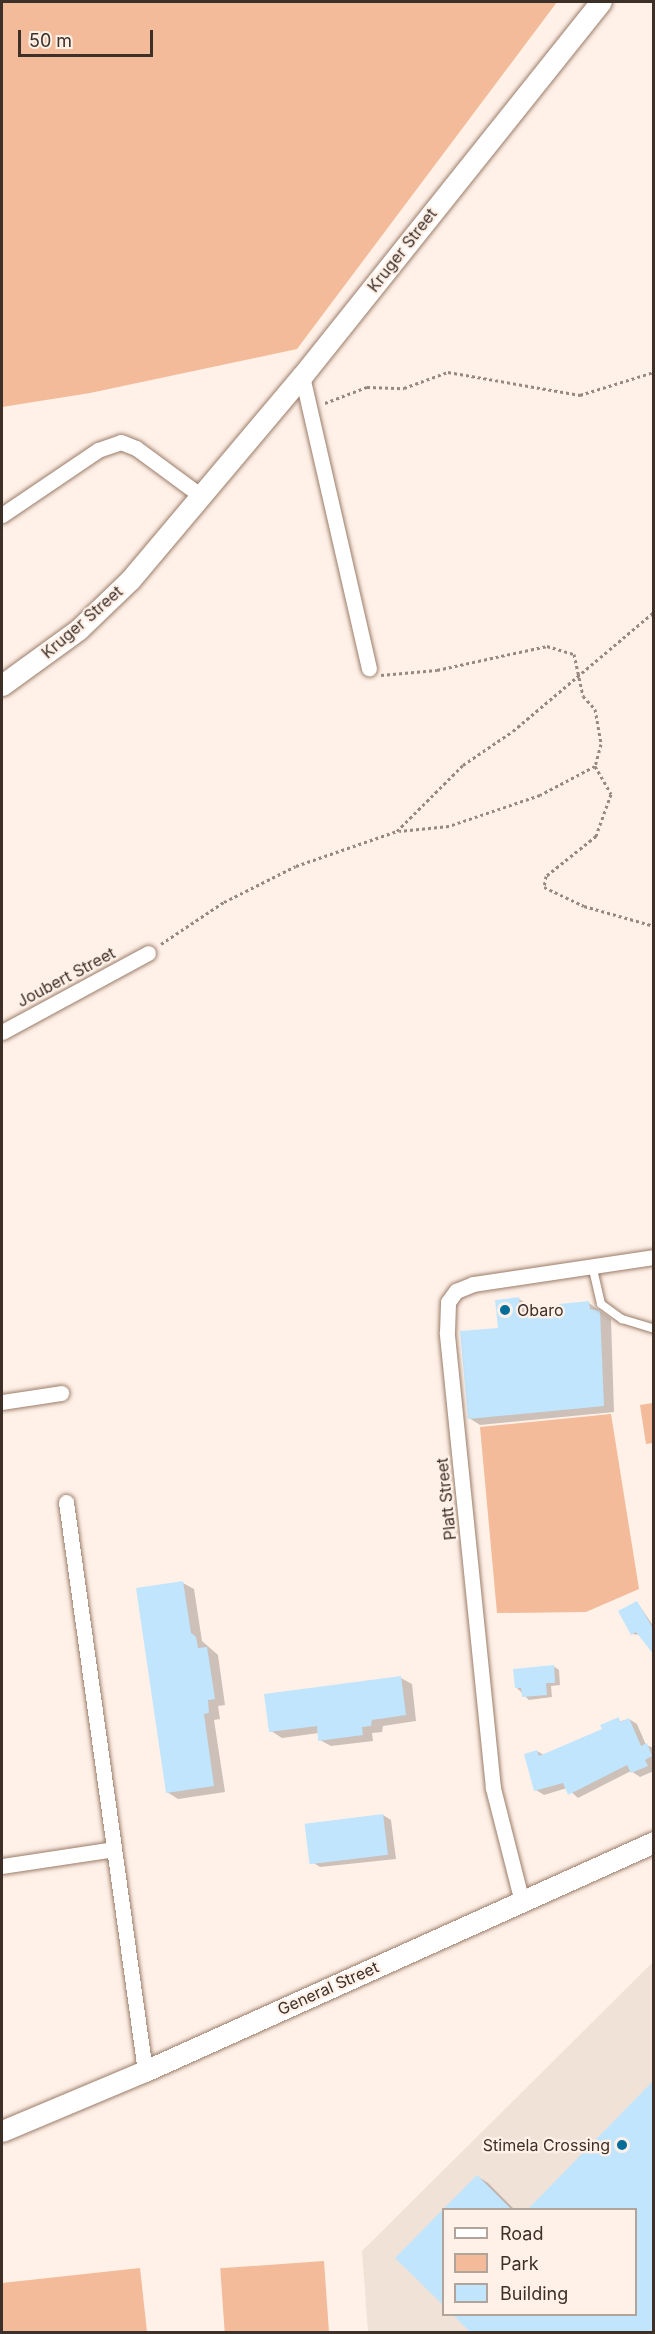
<!DOCTYPE html>
<style>
body{margin:0}
#map{position:relative;width:655px;height:2334px;overflow:hidden;background:#fff1e8;font-family:Inter,sans-serif}
div>[style]{position:absolute}
.built>*{inset:0;background:#f1e2d8}
.green>*{inset:0;background:#f3bb99;transform-origin:0 0}
.shadow>*{inset:0;background:#0003}
.building>*{inset:0;background:#c1e5fc;transform-origin:0 0}
.path>*{height:3px;margin-top:-1.5px;transform-origin:0;background:repeating-linear-gradient(90deg,#978981 0 3px,transparent 0 6px)}
.roads{filter:drop-shadow(0 0 2px #9a7c69) drop-shadow(0 0 2px #9a7c69)}
.lane>*{height:8px;margin:-4px;padding:0 4px;transform-origin:4px;border-radius:4px;background:#fff}
.street>*{height:15px;margin:-7.5px;padding:0 7.5px;transform-origin:7.5px;border-radius:7.5px;background:#fff}
.secondary>*{height:21px;margin:-10.5px;padding:0 10.5px;transform-origin:10.5px;border-radius:10.5px;background:#fff}
.dots>*{width:16px;height:16px;translate:-50% -50%;box-sizing:border-box;border:3px solid #fff1e8;border-radius:50%}
span{translate:-50% -50%;white-space:nowrap;text-align:center;line-height:1.15;-webkit-text-stroke:4.5px #fff1e8;paint-order:stroke}
.street-label{font-size:16px;color:#3d3028}
.poi-label{font-size:16px;color:#3d3028}
.left{translate:0 -50%;text-align:left}
.right{translate:-100% -50%;text-align:right}
.frame{position:absolute;inset:0;border:3px solid #3d3028;pointer-events:none}
.legend{position:absolute;left:442px;top:2208px;width:195px;height:108px;box-sizing:border-box;background:#fff1e8;border:2px solid #b1a49b;margin:0;padding:8px 10px;list-style:none;font-size:18px;color:#3d3028}
.legend li{display:flex;align-items:center;gap:12px;height:30px}
.legend b{width:30px;border:2px solid #b1a49b}
.scale{position:absolute;left:18px;top:30px;width:135px;height:27px;box-sizing:border-box;border:3px solid #3d3028;border-top:0;padding-left:8px;font-size:18px;line-height:21px;white-space:nowrap;color:#3d3028;-webkit-text-stroke:4px #fff1e8;paint-order:stroke}
</style>
<div id="map">
<div class="built">
<i style="clip-path:polygon(evenodd,653px 1962px,653px 2332px,368px 2332px,362px 2251px,653px 1962px,444px 2210px,636px 2210px,636px 2314px,444px 2314px,444px 2210px)"></i>
</div>
<div class="green">
<i style="clip-path:polygon(2px 2px,557px 2px,297px 349px,90px 393px,2px 407px)"></i>
<i style="clip-path:polygon(653px 1403px,653px 1443px,646px 1444px,640px 1405px)"></i>
<i style="clip-path:polygon(611px 1414px,639px 1589px,586px 1612px,497px 1613px,480px 1427px)"></i>
<i style="left:324px;top:2261px;width:71px;height:104px;rotate:86deg"></i>
<i style="clip-path:polygon(140px 2268px,147px 2332px,2px 2332px,2px 2283px)"></i>
</div>
<div class="shadow">
<i style="clip-path:polygon(519px 1299px,530px 1305px,531px 1318px,562px 1317px,589px 1303px,611px 1319px,614px 1412px,480px 1425px,469px 1418px,499px 1329px)"></i>
<i style="clip-path:polygon(183px 1583px,194px 1589px,202px 1641px,218px 1655px,225px 1705px,218px 1706px,220px 1719px,214px 1720px,225px 1792px,178px 1799px,167px 1792px)"></i>
<i style="clip-path:polygon(637px 1602px,654px 1627px,654px 1652px,641px 1635px,632px 1634px)"></i>
<i style="clip-path:polygon(553px 1666px,559px 1670px,560px 1685px,551px 1686px,552px 1697px,529px 1700px,516px 1687px)"></i>
<i style="clip-path:polygon(401px 1678px,412px 1684px,416px 1721px,383px 1726px,382px 1732px,372px 1733px,373px 1741px,331px 1746px,320px 1740px,319px 1733px,282px 1738px,271px 1731px)"></i>
<i style="clip-path:polygon(629px 1719px,637px 1724px,646px 1745px,654px 1748px,654px 1771px,640px 1777px,631px 1771px,578px 1798px,567px 1788px,544px 1795px,536px 1790px,537px 1751px,544px 1755px,604px 1730px,602px 1726px)"></i>
<i style="clip-path:polygon(383px 1815px,391px 1820px,396px 1859px,320px 1867px,312px 1862px)"></i>
<i style="clip-path:polygon(654px 2082px,654px 2332px,472px 2332px,454px 2314px,636px 2314px,636px 2210px)"></i>
<i style="clip-path:polygon(477px 2176px,488px 2183px,515px 2210px,445px 2210px)"></i>
</div>
<div class="building">
<i style="clip-path:polygon(519px 1297px,521px 1317px,560px 1316px,559px 1304px,589px 1301px,590px 1309px,600px 1311px,604px 1406px,468px 1419px,460px 1331px,498px 1328px,495px 1300px)"></i>
<i style="clip-path:polygon(183px 1581px,191px 1633px,196px 1637px,198px 1648px,207px 1647px,215px 1699px,208px 1700px,209px 1713px,204px 1714px,214px 1786px,166px 1793px,136px 1588px)"></i>
<i style="clip-path:polygon(637px 1601px,654px 1630px,654px 1655px,636px 1632px,631px 1635px,618px 1611px)"></i>
<i style="clip-path:polygon(554px 1665px,555px 1683px,546px 1683px,547px 1695px,522px 1697px,521px 1688px,515px 1688px,513px 1669px)"></i>
<i style="clip-path:polygon(401px 1676px,406px 1715px,372px 1720px,371px 1726px,362px 1727px,363px 1735px,318px 1741px,317px 1726px,269px 1732px,264px 1694px)"></i>
<i style="clip-path:polygon(619px 1717px,620px 1722px,629px 1718px,641px 1746px,647px 1743px,652px 1756px,645px 1760px,648px 1766px,631px 1773px,627px 1765px,568px 1795px,563px 1783px,534px 1791px,524px 1754px,537px 1750px,539px 1756px,602px 1729px,600px 1725px)"></i>
<i style="left:383px;top:1814px;width:41px;height:79px;rotate:83deg"></i>
<i style="clip-path:polygon(654px 2080px,654px 2332px,470px 2332px,452px 2314px,636px 2314px,636px 2210px,527px 2210px)"></i>
<i style="clip-path:polygon(477px 2175px,512px 2210px,444px 2210px,444px 2306px,395px 2258px)"></i>
</div>
<div class="path">
<i style="left:325px;top:403px;width:45px;rotate:-20.9deg"></i>
<i style="left:367px;top:387px;width:37px;rotate:2deg"></i>
<i style="left:404px;top:388px;width:47px;rotate:-20deg"></i>
<i style="left:448px;top:372px;width:134px;rotate:9.9deg"></i>
<i style="left:580px;top:395px;width:77px;rotate:-17.3deg"></i>
<i style="left:381px;top:675px;width:56px;rotate:-5.1deg"></i>
<i style="left:437px;top:670px;width:113px;rotate:-12.3deg"></i>
<i style="left:547px;top:646px;width:28px;rotate:17deg"></i>
<i style="left:574px;top:654px;width:43px;rotate:77.9deg"></i>
<i style="left:583px;top:696px;width:18px;rotate:47deg"></i>
<i style="left:595px;top:709px;width:36px;rotate:80deg"></i>
<i style="left:601px;top:744px;width:23px;rotate:105deg"></i>
<i style="left:595px;top:766px;width:62px;rotate:152.2deg"></i>
<i style="left:540px;top:795px;width:96px;rotate:161.2deg"></i>
<i style="left:449px;top:826px;width:50px;rotate:174.3deg"></i>
<i style="left:595px;top:766px;width:32px;rotate:60deg"></i>
<i style="left:611px;top:794px;width:45px;rotate:109.7deg"></i>
<i style="left:596px;top:836px;width:64px;rotate:141.3deg"></i>
<i style="left:546px;top:876px;width:11px;rotate:100deg"></i>
<i style="left:544px;top:887px;width:44px;rotate:25.4deg"></i>
<i style="left:584px;top:906px;width:73px;rotate:15.9deg"></i>
<i style="left:161px;top:944px;width:76px;rotate:-33.7deg"></i>
<i style="left:224px;top:902px;width:80px;rotate:-26.6deg"></i>
<i style="left:296px;top:866px;width:107px;rotate:-19.1deg"></i>
<i style="left:397px;top:831px;width:93px;rotate:-45deg"></i>
<i style="left:463px;top:765px;width:60px;rotate:-34.2deg"></i>
<i style="left:513px;top:731px;width:185px;rotate:-40.2deg"></i>
</div>
<div class="roads">
<div class="lane">
<i style="left:592px;top:1265px;width:40px;rotate:77deg"></i>
<i style="left:601px;top:1304px;width:26px;rotate:36deg"></i>
<i style="left:622px;top:1319px;width:34px;rotate:17deg"></i>
</div>
<div class="street">
<i style="left:302px;top:376px;width:300px;rotate:77.1deg"></i>
<i style="left:2px;top:515px;width:116px;rotate:-34.1deg"></i>
<i style="left:98px;top:450px;width:24px;rotate:-19deg"></i>
<i style="left:121px;top:442px;width:16px;rotate:22deg"></i>
<i style="left:136px;top:448px;width:81px;rotate:36.4deg"></i>
<i style="left:2px;top:1032px;width:166px;rotate:-28.4deg"></i>
<i style="left:2px;top:1402px;width:60px;rotate:-8.7deg"></i>
<i style="left:66px;top:1502px;width:574px;rotate:82.1deg"></i>
<i style="left:2px;top:1866px;width:113px;rotate:-8.6deg"></i>
<i style="left:522px;top:1902px;width:118px;rotate:-104.3deg"></i>
<i style="left:493px;top:1788px;width:458px;rotate:-95.8deg"></i>
<i style="left:447px;top:1332px;width:30px;rotate:-88deg"></i>
<i style="left:448px;top:1302px;width:14px;rotate:-54deg"></i>
<i style="left:456px;top:1291px;width:18px;rotate:-22deg"></i>
<i style="left:473px;top:1284px;width:183px;rotate:-8.5deg"></i>
</div>
<div class="secondary">
<i style="left:2px;top:685px;width:95px;rotate:-36deg"></i>
<i style="left:79px;top:629px;width:71px;rotate:-43.9deg"></i>
<i style="left:130px;top:580px;width:267px;rotate:-49.9deg"></i>
<i style="left:302px;top:376px;width:479px;rotate:-51.4deg"></i>
<i style="left:2px;top:2131px;width:155px;rotate:-22.8deg"></i>
<i style="left:145px;top:2071px;width:558px;rotate:-24.22deg"></i>
</div>
</div>
<div class="dots">
<i style="left:505px;top:1310px;background:#036d9a"></i>
<i style="left:622px;top:2145px;background:#036d9a"></i>
</div>
<div class="street-label">
<span style="left:402px;top:250px;rotate:-52deg">Kruger Street</span>
<span style="left:82px;top:622px;rotate:-41deg">Kruger Street</span>
<span style="left:66px;top:977px;rotate:-28deg">Joubert Street</span>
<span style="left:446px;top:1499px;rotate:-96deg">Platt Street</span>
<span style="left:328px;top:1988px;rotate:-24deg">General Street</span>
</div>
<div class="poi-label">
<span class="left" style="left:517px;top:1310px">Obaro</span>
<span class="right" style="left:610px;top:2145px">Stimela Crossing</span>
</div>
<div class="frame"></div>
<ul class="legend">
<li><b style="height:8px;background:#fff"></b>Road</li>
<li><b style="height:16px;background:#f3bb99"></b>Park</li>
<li><b style="height:16px;background:#c1e5fc"></b>Building</li>
</ul>
<div class="scale">50 m</div>
</div>
